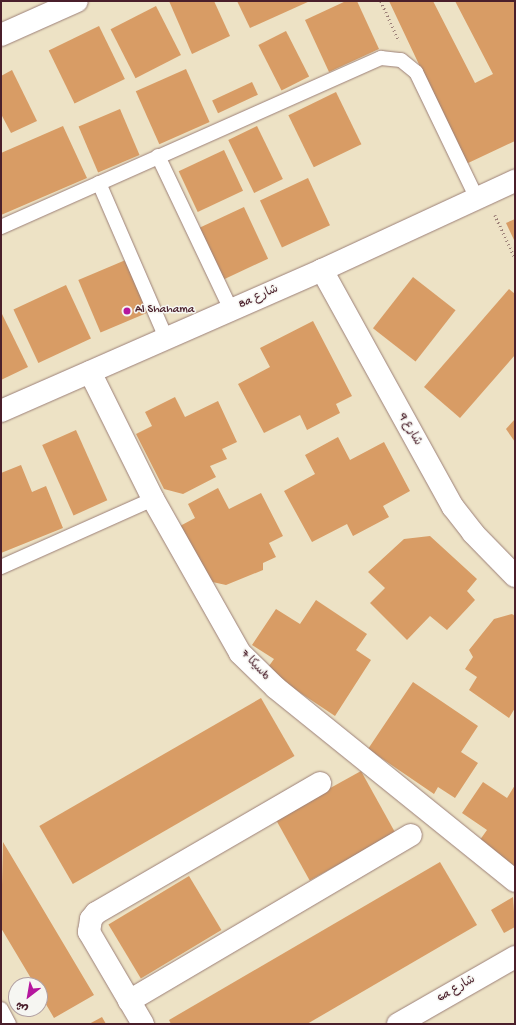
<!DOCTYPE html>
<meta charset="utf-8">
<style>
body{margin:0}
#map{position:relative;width:516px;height:1025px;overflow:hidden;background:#ede2c5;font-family:"Gochi Hand","Playpen Sans Arabic",sans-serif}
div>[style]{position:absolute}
.building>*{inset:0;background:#d89c65;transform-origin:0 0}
.path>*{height:2.5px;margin-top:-1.25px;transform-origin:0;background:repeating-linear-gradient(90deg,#9c8078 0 1px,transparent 0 4px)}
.roads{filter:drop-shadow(0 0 1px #9c8078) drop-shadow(0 0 1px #9c8078)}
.lane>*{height:14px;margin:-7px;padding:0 7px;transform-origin:7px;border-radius:7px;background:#fff}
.street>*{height:22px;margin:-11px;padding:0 11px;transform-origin:11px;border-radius:11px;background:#fff}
.dots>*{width:11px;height:11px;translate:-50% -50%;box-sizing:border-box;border:2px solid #f6f6f2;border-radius:50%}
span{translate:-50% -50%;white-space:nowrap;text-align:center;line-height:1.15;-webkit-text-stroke:3px #f6f6f2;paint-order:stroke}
.street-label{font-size:12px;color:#4a1f2b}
.poi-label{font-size:12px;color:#4a1f2b}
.left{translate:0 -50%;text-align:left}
.frame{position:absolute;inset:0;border:2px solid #4a1f2b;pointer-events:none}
.north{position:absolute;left:8px;top:977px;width:40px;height:40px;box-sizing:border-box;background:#f6f6f2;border:1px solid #b1a0a2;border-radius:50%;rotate:211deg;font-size:11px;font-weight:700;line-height:16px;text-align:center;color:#4a1f2b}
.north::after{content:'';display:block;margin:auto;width:14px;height:18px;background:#b5179e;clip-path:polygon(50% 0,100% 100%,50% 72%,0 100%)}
</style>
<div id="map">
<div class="building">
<i style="clip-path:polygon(169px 1px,214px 1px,230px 36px,192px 54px)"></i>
<i style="clip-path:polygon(237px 1px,310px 1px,250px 28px)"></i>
<i style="clip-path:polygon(346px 1px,357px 1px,379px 49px,329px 72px,305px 20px)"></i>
<i style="clip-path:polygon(389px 1px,433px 1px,475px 83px,493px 74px,455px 1px,515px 1px,515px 141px,466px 164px)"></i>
<i style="left:156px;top:6px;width:55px;height:51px;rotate:63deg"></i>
<i style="left:99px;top:26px;width:59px;height:56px;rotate:64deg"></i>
<i style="left:286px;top:31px;width:51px;height:31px;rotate:63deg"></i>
<i style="left:186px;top:69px;width:58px;height:55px;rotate:66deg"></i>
<i style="clip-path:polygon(12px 70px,37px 121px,11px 133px,1px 114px,1px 76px)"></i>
<i style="left:252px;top:82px;width:14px;height:44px;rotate:65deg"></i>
<i style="left:336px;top:92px;width:58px;height:53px;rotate:64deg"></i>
<i style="left:120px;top:109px;width:50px;height:45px;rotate:67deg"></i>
<i style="clip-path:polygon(63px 126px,87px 178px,1px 215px,1px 153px)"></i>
<i style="left:257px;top:126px;width:59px;height:32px;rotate:64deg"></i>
<i style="left:224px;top:150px;width:45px;height:50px;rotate:65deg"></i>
<i style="left:308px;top:178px;width:52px;height:53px;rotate:65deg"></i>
<i style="left:244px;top:207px;width:57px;height:55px;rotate:65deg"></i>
<i style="clip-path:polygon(515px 219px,515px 242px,506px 223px)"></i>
<i style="left:128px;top:259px;width:57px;height:54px;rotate:67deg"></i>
<i style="left:413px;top:277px;width:54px;height:65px;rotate:38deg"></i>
<i style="left:66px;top:285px;width:59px;height:58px;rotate:65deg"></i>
<i style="clip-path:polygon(509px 289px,515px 294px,515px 355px,460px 418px,424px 387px)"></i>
<i style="clip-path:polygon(1px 312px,28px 367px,1px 380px)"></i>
<i style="clip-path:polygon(313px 321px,352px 396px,336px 404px,340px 413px,307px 430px,300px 415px,264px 433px,238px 384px,270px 367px,260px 348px)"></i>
<i style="clip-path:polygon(175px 397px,185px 417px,218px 401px,237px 442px,222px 449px,227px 459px,210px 466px,216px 477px,183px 494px,164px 489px,136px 434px,152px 426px,145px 412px)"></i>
<i style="clip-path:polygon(515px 419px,515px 442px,506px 429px)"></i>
<i style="left:76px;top:430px;width:77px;height:37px;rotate:66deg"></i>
<i style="clip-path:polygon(338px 437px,350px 460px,384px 442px,410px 491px,383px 506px,389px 517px,353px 536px,347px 524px,312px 542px,284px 491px,315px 474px,305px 455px)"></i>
<i style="clip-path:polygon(21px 465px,32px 492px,46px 486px,63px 528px,1px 553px,1px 473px)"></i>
<i style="clip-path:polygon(218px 488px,229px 509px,261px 493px,283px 536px,269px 543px,276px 557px,263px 563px,263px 570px,226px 585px,208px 581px,180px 526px,195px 518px,188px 504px)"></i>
<i style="clip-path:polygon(430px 536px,477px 579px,467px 591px,475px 600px,447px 630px,430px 616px,407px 640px,370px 603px,385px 588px,368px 572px,404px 539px)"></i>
<i style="clip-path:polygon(316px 600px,367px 634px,356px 650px,371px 660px,335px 716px,266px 670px,274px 659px,252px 645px,276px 609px,300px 624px)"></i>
<i style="clip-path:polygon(512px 614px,515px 616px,515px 708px,509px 718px,469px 690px,477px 677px,465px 669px,473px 657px,469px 650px,494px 619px)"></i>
<i style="clip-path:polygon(413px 682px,478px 726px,461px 752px,478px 763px,455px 798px,438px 787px,434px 794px,368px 749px)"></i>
<i style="left:261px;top:698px;width:67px;height:256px;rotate:60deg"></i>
<i style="left:361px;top:771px;width:71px;height:98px;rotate:61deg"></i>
<i style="clip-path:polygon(483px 782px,507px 798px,515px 785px,515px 870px,477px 844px,487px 830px,462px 813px)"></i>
<i style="clip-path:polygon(3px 842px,94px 995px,54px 1018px,40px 994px,40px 985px,35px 985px,1px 928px)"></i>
<i style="clip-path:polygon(440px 862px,477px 925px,307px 1024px,171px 1024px,169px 1020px)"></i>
<i style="left:189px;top:876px;width:63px;height:94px;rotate:59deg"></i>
<i style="clip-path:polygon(513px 897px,515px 927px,504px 933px,491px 910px)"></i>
<i style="clip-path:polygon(102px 1017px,106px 1024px,89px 1024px)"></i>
</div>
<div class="path">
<i style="left:381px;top:1px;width:44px;rotate:65.8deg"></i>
<i style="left:495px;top:215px;width:47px;rotate:65.1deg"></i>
</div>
<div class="roads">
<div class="lane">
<i style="left:158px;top:156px;width:170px;rotate:64.6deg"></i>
<i style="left:99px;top:183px;width:169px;rotate:66.6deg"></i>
<i style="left:1px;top:227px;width:416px;rotate:-24deg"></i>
<i style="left:381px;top:58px;width:20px;rotate:6deg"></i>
<i style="left:401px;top:60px;width:19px;rotate:39deg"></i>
<i style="left:416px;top:72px;width:141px;rotate:64.3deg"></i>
<i style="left:1px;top:567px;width:167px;rotate:-24.1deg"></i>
<i style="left:1px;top:1009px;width:17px;rotate:62deg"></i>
</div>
<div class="street">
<i style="left:1px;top:35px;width:83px;rotate:-24.1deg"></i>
<i style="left:322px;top:270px;width:271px;rotate:61.1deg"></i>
<i style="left:453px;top:507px;width:33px;rotate:52deg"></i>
<i style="left:473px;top:533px;width:60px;rotate:45.7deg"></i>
<i style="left:90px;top:372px;width:142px;rotate:63.6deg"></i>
<i style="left:153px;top:499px;width:177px;rotate:60.5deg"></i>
<i style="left:240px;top:653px;width:50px;rotate:44.2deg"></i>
<i style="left:276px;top:688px;width:307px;rotate:38.9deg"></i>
<i style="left:1px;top:411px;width:351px;rotate:-23.7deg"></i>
<i style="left:322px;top:270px;width:213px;rotate:-24.8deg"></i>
<i style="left:129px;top:1001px;width:327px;rotate:-30.5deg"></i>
<i style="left:143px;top:1024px;width:107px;rotate:-120.4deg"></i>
<i style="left:89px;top:932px;width:13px;rotate:-81deg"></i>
<i style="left:91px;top:919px;width:8px;rotate:-50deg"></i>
<i style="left:96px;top:913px;width:259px;rotate:-30.1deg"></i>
<i style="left:398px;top:1024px;width:135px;rotate:-29.8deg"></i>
</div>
</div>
<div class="dots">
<i style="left:127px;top:311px;background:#b5179e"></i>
</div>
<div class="street-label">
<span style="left:259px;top:298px;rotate:-24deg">8a شارع</span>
<span style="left:409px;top:430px;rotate:61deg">شارع 9</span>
<span style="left:254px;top:666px;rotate:47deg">سيكا 7b</span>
<span style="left:457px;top:990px;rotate:-30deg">6a شارع</span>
</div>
<div class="poi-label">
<span class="left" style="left:135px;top:311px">Al Shahama</span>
</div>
<div class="frame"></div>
<div class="north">ش</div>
</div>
